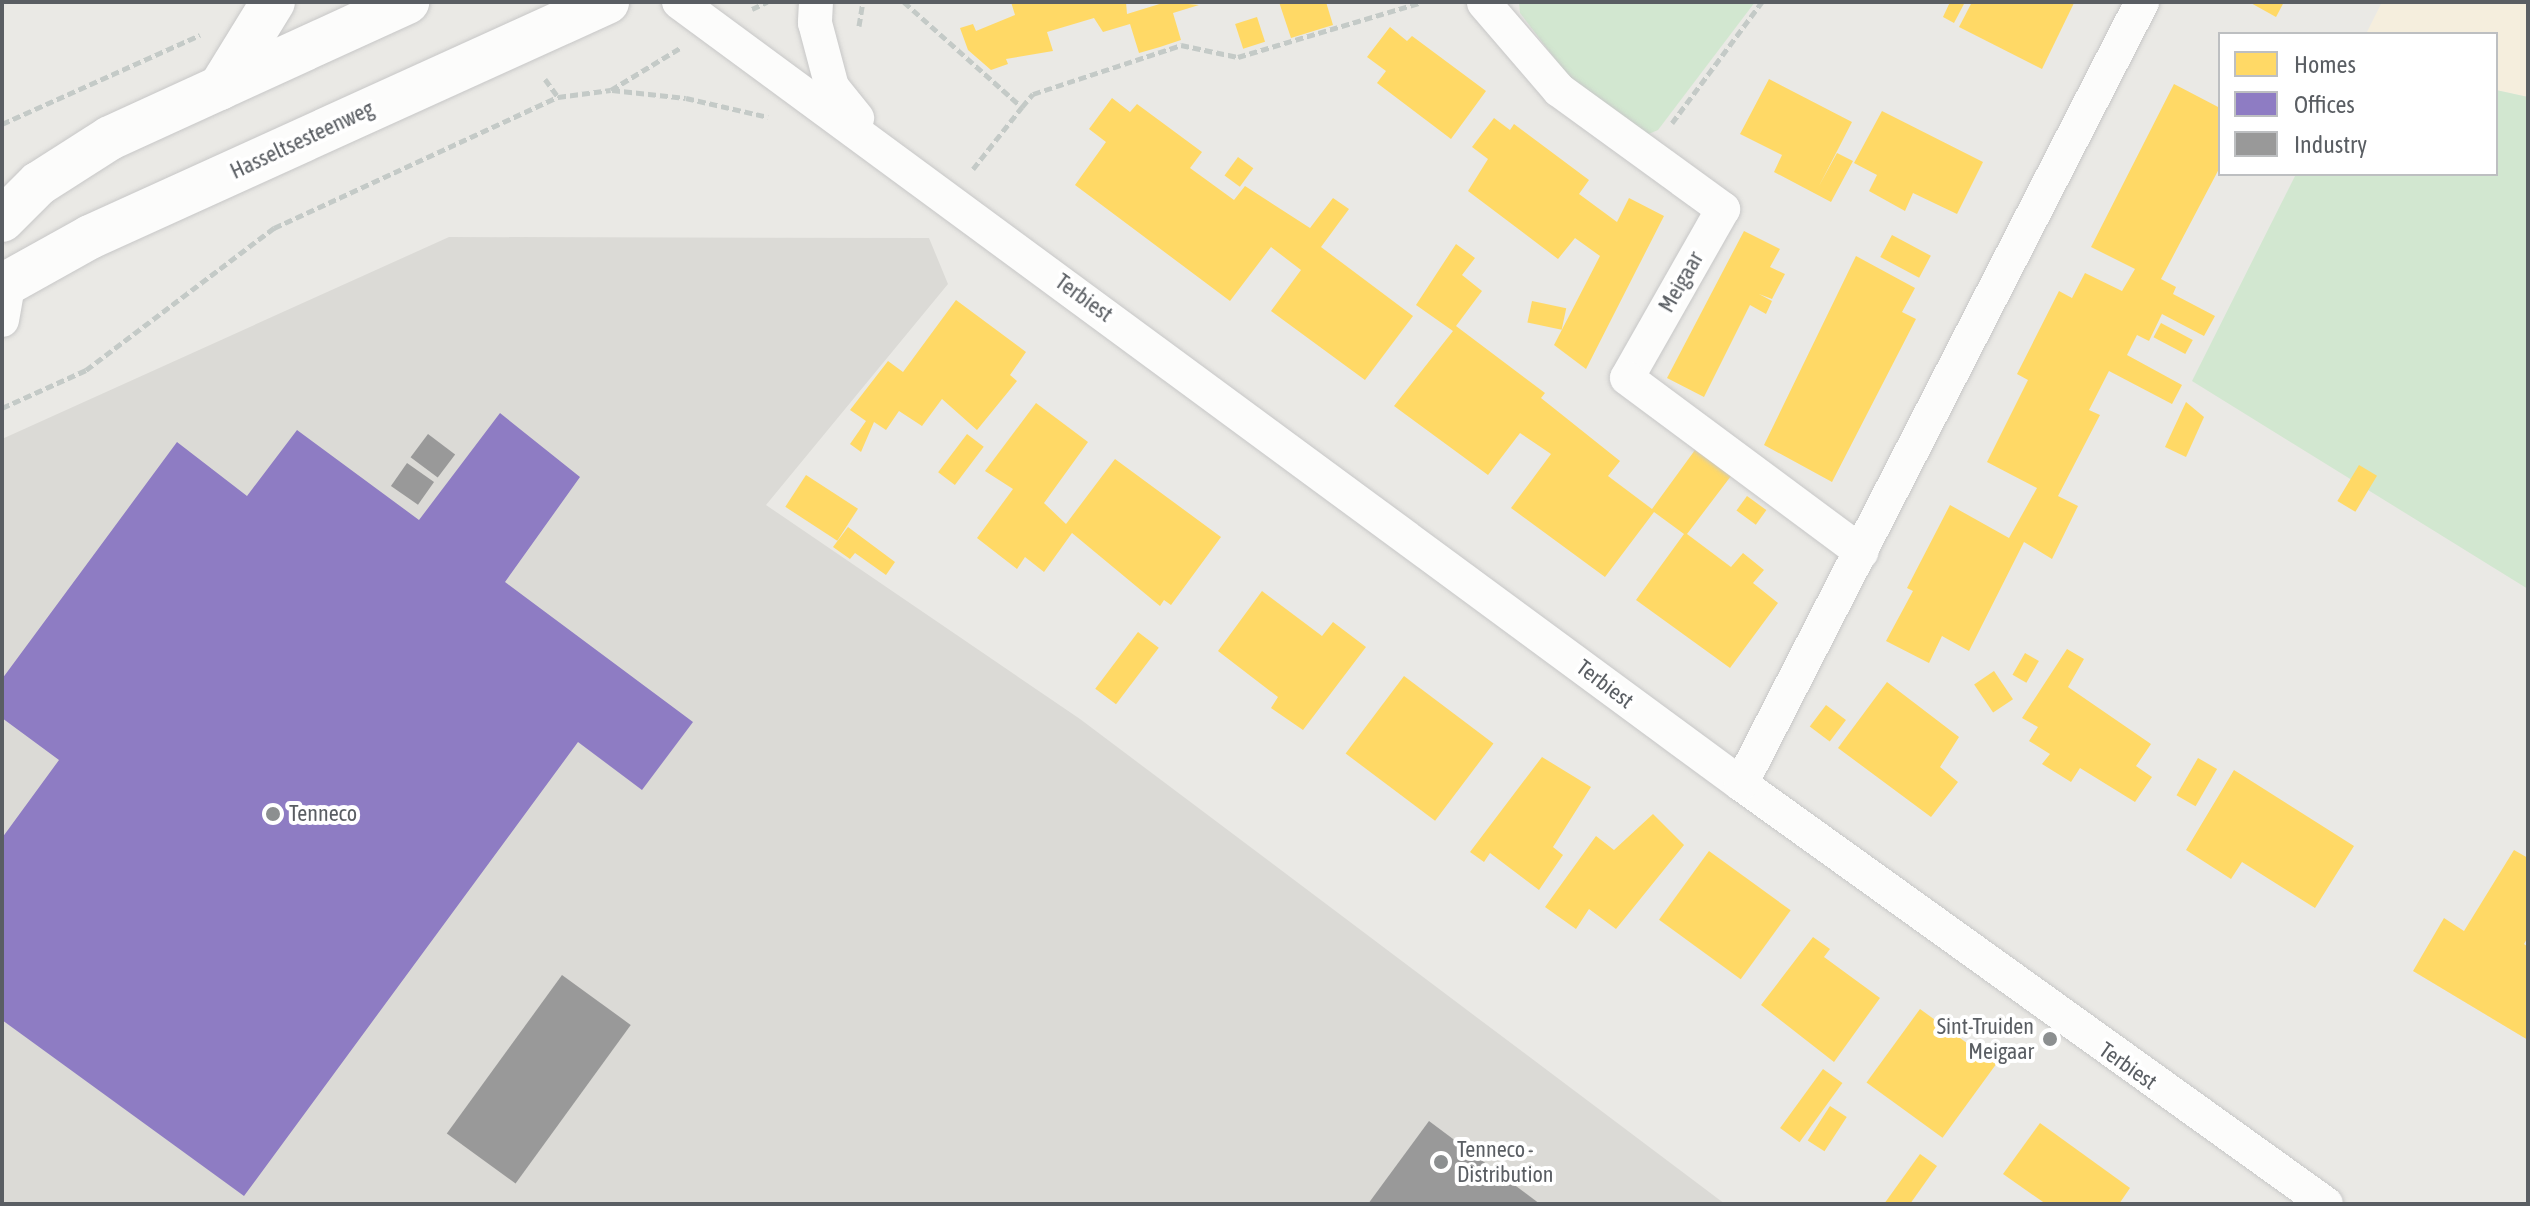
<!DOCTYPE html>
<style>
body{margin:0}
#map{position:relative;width:2530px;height:1206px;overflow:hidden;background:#eae9e5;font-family:"Asap Condensed",sans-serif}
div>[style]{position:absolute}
.commercial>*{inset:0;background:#f5eedd}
.industrial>*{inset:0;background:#dbdad6}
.green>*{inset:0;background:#d2e7d0}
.homes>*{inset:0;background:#ffd966;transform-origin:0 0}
.offices>*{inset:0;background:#8e7cc3}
.industry>*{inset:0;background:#999;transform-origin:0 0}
.path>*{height:5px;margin-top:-2.5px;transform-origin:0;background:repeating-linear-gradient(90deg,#c4cac7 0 8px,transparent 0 12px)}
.roads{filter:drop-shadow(0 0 2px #c7c7c7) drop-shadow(0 0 2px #c7c7c7)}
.street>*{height:34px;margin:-17px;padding:0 17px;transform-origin:17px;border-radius:17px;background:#fcfcfb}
.secondary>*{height:44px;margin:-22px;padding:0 22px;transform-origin:22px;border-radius:22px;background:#fcfcfb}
.dots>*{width:22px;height:22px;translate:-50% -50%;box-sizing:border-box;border:4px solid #fff;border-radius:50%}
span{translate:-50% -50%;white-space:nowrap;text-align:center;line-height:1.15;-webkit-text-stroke:8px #fff;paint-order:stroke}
.street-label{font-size:22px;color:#5a5e63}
.poi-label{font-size:22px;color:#5a5e63}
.left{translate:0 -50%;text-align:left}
.right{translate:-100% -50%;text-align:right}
.frame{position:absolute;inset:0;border:4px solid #5a5e63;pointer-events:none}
.legend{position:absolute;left:2218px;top:32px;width:280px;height:144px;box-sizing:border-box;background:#fff;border:2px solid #bdbfc1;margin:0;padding:10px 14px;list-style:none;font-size:24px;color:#5a5e63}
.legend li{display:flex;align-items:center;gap:16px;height:40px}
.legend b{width:40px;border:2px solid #bdbfc1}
</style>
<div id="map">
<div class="commercial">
<i style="clip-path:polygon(2382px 2px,2528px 2px,2528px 97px,2496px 90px,2496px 34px,2366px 34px)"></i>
</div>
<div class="industrial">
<i style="clip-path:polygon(449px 237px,929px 238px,948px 284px,766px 505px,1080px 719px,1725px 1204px,2px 1204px,2px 439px)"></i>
</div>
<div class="green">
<i style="clip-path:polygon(1519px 2px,1755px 2px,1658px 130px,1644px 136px,1572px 81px,1520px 13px)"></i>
<i style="clip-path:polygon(2496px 90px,2528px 97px,2528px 589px,2192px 381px,2296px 174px,2496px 174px)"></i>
</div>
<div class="homes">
<i style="clip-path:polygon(1011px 2px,1126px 2px,1127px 14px,1166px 2px,1199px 5px,1173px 13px,1181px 40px,1160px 47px,1139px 53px,1130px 24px,1103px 32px,1094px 18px,1047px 32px,1053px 51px,1006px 59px,1008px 64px,991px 70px,968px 50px,960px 28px,973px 24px,976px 31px,1015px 15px)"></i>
<i style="clip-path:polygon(1279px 2px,1326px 2px,1333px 25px,1291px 38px)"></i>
<i style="clip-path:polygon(1950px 2px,1965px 2px,1954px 23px,1943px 17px)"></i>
<i style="clip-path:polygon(1972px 2px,2072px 2px,2074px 3px,2042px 69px,1959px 27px)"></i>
<i style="clip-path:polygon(2249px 2px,2284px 2px,2276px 17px)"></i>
<i style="left:1257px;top:17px;width:26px;height:23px;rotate:72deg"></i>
<i style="clip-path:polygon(1390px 27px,1407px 41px,1412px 36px,1486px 91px,1451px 139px,1377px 83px,1386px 71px,1367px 57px)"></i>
<i style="clip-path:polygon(1769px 79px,1852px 122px,1819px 186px,1837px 153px,1853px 161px,1831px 202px,1774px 172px,1782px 155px,1740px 134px)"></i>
<i style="clip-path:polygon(2174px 84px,2220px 108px,2220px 167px,2161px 279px,2176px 287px,2173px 294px,2215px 316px,2204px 336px,2162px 314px,2149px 341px,2137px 335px,2127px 355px,2182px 385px,2172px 404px,2109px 371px,2089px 410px,2100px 415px,2058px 496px,2078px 506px,2052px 559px,2024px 542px,1969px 651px,1942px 636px,1929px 663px,1886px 641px,1913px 591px,1907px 588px,1950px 505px,2009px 538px,2037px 488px,1987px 462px,2028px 380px,2017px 374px,2059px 291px,2072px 298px,2085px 273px,2122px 291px,2135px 269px,2091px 247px)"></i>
<i style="clip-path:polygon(1112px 98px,1130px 112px,1137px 104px,1202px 152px,1190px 168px,1234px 200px,1245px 186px,1310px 228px,1333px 198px,1349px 209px,1321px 247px,1413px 316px,1365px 380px,1271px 311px,1301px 270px,1271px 247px,1230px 301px,1075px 185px,1106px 142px,1089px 129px)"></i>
<i style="clip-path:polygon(1882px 111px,1983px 162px,1957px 214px,1913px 193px,1905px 211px,1869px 191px,1877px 175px,1854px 163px)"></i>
<i style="clip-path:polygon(1494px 118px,1510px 130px,1514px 124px,1589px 180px,1579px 194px,1617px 222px,1629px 198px,1664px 216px,1586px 369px,1554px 345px,1600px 256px,1575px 238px,1558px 259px,1468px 191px,1488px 159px,1472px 147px)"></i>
<i style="left:1238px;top:157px;width:19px;height:23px;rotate:36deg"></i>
<i style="clip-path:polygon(1744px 231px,1780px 249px,1770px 267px,1785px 274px,1772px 299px,1759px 294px,1772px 301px,1766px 314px,1750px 305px,1704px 397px,1667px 378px)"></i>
<i style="left:1892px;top:235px;width:44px;height:25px;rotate:28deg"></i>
<i style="clip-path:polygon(1456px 244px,1475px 258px,1462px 275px,1482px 291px,1456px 326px,1545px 393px,1541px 398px,1620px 461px,1608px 476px,1652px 509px,1695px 450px,1731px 476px,1687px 534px,1731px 567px,1743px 553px,1764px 570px,1753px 583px,1778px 603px,1730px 668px,1636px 600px,1684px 534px,1654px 512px,1605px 577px,1511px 508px,1551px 454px,1520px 433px,1488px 475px,1394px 406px,1453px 331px,1416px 305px)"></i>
<i style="clip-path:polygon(1856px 256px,1915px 288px,1902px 312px,1916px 319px,1832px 482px,1764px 445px)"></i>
<i style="clip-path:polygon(956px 300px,1026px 352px,1010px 375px,1017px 381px,977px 430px,942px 399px,922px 426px,899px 411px,886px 430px,874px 422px,861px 452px,850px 444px,866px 421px,850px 410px,888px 361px,903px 372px)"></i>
<i style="left:1532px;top:301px;width:35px;height:22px;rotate:12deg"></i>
<i style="left:2161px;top:323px;width:36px;height:16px;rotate:28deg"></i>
<i style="clip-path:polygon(2186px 402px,2204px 417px,2186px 457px,2165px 447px)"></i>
<i style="clip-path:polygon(1036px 403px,1088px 442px,1044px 503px,1066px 524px,1115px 459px,1221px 537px,1171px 605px,1164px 600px,1160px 606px,1072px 533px,1044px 572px,1025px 557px,1017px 569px,977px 538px,1013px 489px,985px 471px)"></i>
<i style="left:967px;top:434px;width:21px;height:48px;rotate:37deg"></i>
<i style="left:2359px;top:465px;width:21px;height:42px;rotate:31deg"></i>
<i style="left:806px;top:475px;width:62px;height:38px;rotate:33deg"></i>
<i style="left:1747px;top:496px;width:24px;height:18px;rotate:36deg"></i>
<i style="clip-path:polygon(848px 527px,895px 562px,886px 575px,855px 553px,850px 559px,833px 547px)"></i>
<i style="clip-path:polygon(1262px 591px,1322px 636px,1333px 622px,1366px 647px,1303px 730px,1271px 708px,1278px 697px,1218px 651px)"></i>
<i style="left:1138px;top:632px;width:26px;height:71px;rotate:37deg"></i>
<i style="clip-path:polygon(2067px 649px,2084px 659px,2068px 687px,2151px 744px,2136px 766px,2152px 777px,2135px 802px,2080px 768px,2071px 782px,2042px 764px,2050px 754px,2029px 741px,2038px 727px,2022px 718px)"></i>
<i style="left:2025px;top:653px;width:16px;height:25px;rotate:30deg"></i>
<i style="left:1994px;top:671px;width:34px;height:24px;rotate:56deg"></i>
<i style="left:1404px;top:676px;width:112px;height:97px;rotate:37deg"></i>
<i style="clip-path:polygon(1887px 682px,1959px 737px,1940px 767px,1958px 782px,1931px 817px,1838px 748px)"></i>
<i style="left:1826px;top:705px;width:25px;height:27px;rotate:37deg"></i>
<i style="clip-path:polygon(1542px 757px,1591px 787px,1553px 847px,1563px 855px,1539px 890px,1490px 853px,1484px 862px,1470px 852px)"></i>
<i style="left:2198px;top:758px;width:22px;height:43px;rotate:30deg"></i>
<i style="clip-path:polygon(2234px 770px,2354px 846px,2315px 908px,2242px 862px,2231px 879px,2186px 850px)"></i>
<i style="clip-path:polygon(1653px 814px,1684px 845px,1616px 929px,1589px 909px,1576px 929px,1545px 907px,1596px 836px,1614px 850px)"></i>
<i style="clip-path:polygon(2514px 850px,2528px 858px,2528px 937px,2524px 944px,2528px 947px,2528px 1040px,2413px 971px,2444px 918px,2464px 931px)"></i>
<i style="left:1709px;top:851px;width:101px;height:85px;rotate:36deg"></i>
<i style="clip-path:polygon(1813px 937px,1830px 949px,1824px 957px,1880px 998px,1834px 1062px,1761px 1005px)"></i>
<i style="left:1920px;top:1009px;width:94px;height:91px;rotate:36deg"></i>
<i style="left:1823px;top:1069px;width:24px;height:73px;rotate:36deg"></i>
<i style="left:1830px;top:1106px;width:20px;height:41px;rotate:33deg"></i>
<i style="clip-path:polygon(2040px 1123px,2130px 1188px,2119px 1204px,2046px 1204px,2003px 1174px)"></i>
<i style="clip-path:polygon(1920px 1154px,1937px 1166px,1910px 1204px,1884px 1204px)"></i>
</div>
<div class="offices">
<i style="clip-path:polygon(500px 413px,580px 477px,505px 582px,693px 722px,642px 790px,578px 742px,244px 1196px,2px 1020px,2px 838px,59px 760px,2px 718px,2px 679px,177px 442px,247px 496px,297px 430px,419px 520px)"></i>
</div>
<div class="industry">
<i style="left:428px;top:434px;width:34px;height:29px;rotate:37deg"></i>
<i style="left:407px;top:463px;width:33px;height:28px;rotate:35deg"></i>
<i style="left:562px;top:975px;width:85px;height:196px;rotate:36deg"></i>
<i style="clip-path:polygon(1429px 1121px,1540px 1204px,1368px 1204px)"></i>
</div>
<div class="path">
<i style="left:904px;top:2px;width:158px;rotate:41.7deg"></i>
<i style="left:1022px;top:107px;width:17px;rotate:-50deg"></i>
<i style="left:1033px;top:94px;width:156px;rotate:-18.3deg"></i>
<i style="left:1181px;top:45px;width:58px;rotate:11.9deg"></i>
<i style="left:1238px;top:57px;width:192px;rotate:-16.6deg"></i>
<i style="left:752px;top:9px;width:17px;rotate:-25deg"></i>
<i style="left:859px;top:26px;width:24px;rotate:-81deg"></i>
<i style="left:545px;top:79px;width:22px;rotate:54deg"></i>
<i style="left:612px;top:90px;width:74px;rotate:6.2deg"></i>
<i style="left:686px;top:98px;width:84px;rotate:13deg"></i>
<i style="left:1672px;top:123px;width:151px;rotate:-53.4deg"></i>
<i style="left:2px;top:124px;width:217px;rotate:-24.2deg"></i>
<i style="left:973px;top:169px;width:79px;rotate:-51.7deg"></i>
<i style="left:2px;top:408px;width:92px;rotate:-24.3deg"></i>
<i style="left:86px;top:370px;width:236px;rotate:-37.1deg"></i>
<i style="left:274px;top:228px;width:313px;rotate:-24.8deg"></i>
<i style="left:558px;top:97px;width:53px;rotate:-7.5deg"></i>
<i style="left:611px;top:90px;width:81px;rotate:-31.3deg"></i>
</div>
<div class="roads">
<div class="street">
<i style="left:679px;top:2px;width:1319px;rotate:36.37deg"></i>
<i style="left:1741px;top:784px;width:720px;rotate:35.68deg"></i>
<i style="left:816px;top:2px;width:21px;rotate:93deg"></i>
<i style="left:815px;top:23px;width:66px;rotate:75.1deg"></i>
<i style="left:832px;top:87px;width:40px;rotate:51deg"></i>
<i style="left:1484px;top:3px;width:115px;rotate:49.2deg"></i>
<i style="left:1559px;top:90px;width:203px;rotate:36deg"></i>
<i style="left:1723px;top:209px;width:194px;rotate:119.6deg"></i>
<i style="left:1627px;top:378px;width:292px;rotate:36.6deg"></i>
<i style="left:2px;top:320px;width:39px;rotate:-80deg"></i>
<i style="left:1741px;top:784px;width:879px;rotate:-62.85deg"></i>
</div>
<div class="secondary">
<i style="left:220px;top:88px;width:101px;rotate:-58.4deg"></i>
<i style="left:2px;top:220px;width:51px;rotate:-45deg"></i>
<i style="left:38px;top:184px;width:85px;rotate:-32.6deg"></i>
<i style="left:110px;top:138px;width:327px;rotate:-24.6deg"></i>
<i style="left:2px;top:286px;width:101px;rotate:-29.1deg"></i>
<i style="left:90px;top:237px;width:568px;rotate:-24.44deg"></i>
</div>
</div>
<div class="dots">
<i style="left:273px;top:814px;background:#8c8f90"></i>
<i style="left:2050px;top:1039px;background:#8c8f90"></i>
<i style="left:1441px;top:1162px;background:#8c8f90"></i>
</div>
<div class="street-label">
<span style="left:302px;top:140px;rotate:-25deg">Hasseltsesteenweg</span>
<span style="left:1681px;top:282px;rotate:-60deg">Meigaar</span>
<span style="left:1084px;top:298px;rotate:36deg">Terbiest</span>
<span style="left:1605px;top:684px;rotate:37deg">Terbiest</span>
<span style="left:2128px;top:1066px;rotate:35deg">Terbiest</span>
</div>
<div class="poi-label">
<span class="left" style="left:289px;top:814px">Tenneco</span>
<span class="right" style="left:2034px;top:1039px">Sint-Truiden<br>Meigaar</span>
<span class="left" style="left:1457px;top:1162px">Tenneco -<br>Distribution</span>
</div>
<div class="frame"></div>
<ul class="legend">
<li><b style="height:22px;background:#ffd966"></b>Homes</li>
<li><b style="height:22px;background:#8e7cc3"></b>Offices</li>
<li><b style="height:22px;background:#999"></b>Industry</li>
</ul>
</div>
